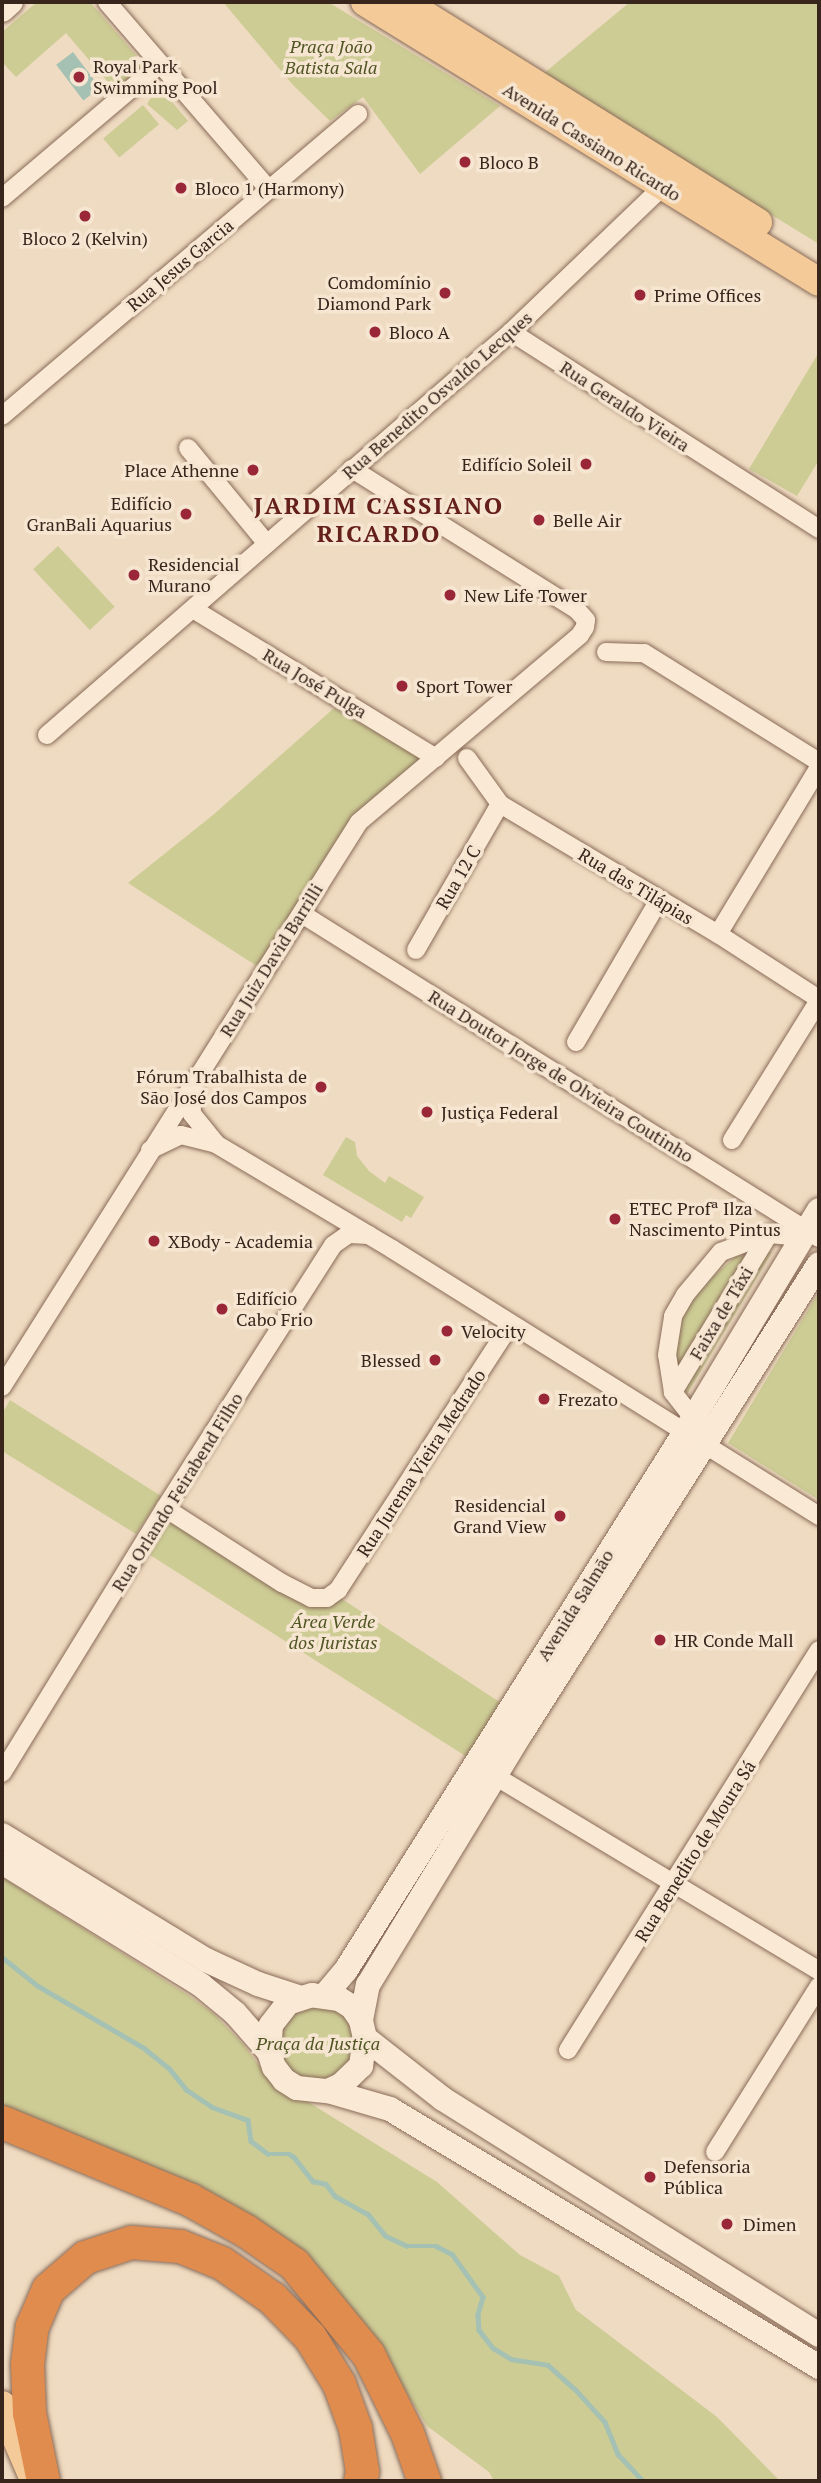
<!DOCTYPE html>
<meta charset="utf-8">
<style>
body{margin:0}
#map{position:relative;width:821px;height:2483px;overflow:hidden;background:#efdbc1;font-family:"PT Serif",serif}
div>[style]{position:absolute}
.green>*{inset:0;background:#cdcc95;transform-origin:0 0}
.water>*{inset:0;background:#a4c1b4;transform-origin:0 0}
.stream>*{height:4.5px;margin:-2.25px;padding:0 2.25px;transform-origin:2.25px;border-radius:2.25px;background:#a4c1b4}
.roads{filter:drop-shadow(0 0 2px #896b58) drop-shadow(0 0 2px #896b58)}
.street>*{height:18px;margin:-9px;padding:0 9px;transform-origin:9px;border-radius:9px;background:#fae9d5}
.secondary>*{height:24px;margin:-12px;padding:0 12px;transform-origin:12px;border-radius:12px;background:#fae9d5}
.primary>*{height:28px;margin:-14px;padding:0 14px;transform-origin:14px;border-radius:14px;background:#f3ca98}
.highway>*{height:33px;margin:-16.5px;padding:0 16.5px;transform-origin:16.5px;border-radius:16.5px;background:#e18c4f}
.dots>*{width:19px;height:19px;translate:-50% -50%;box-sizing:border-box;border:4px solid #f6e6d1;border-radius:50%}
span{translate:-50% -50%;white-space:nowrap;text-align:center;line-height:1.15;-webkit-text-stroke:7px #f6e6d1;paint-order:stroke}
.park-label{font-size:18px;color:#505523;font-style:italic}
.poi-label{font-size:18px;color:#38261d}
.left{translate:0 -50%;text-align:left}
.right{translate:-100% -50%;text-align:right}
.street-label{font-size:18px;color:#38261d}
.district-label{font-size:24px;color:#66201b;font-weight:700;letter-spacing:2px}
.frame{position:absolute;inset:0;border:4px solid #38261d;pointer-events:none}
</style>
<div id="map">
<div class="green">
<i style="clip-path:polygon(37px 2px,90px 2px,141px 61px,142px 69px,114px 89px,66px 33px,16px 77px,2px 62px,2px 32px)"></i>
<i style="clip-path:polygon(223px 2px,328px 2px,500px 106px,420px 174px,363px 97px,330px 121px,293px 85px)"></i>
<i style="clip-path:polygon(630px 2px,819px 2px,819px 244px,543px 74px)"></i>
<i style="clip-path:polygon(160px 95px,173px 103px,188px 121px,177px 130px,147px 104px,152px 96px)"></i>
<i style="left:143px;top:105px;width:25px;height:52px;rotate:50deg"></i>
<i style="clip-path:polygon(819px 352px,819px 460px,797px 496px,749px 469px)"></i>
<i style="left:58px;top:546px;width:83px;height:34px;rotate:47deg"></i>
<i style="clip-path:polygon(334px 708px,427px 762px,357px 821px,260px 968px,128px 883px,213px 815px)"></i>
<i style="clip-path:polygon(346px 1137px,355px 1142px,357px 1156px,369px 1171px,385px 1183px,389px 1176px,424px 1197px,411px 1218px,406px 1215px,402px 1222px,323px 1175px)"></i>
<i style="clip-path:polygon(772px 1252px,687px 1394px,674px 1365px,681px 1317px,699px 1289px,736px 1256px)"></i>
<i style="clip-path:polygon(819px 1292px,819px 1500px,728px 1443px)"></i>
<i style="clip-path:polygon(10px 1400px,161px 1496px,136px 1534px,2px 1451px,2px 1414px)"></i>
<i style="clip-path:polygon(172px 1514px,305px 1599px,336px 1595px,501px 1703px,467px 1757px,150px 1555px)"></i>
<i style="clip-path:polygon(2px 1877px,188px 1995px,214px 2014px,242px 2043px,268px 2077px,437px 2182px,520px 2255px,559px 2276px,576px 2310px,717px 2417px,780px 2481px,494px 2481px,489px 2472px,427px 2426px,376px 2344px,304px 2262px,2px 2110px)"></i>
<i style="clip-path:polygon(327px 1999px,363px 2036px,339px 2082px,288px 2075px,275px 2036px,290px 2010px)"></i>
</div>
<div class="water">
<i style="left:73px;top:52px;width:45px;height:21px;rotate:53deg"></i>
</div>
<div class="stream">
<i style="left:2px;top:1957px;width:46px;rotate:38.9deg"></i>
<i style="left:38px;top:1986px;width:123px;rotate:30.3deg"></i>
<i style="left:144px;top:2048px;width:32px;rotate:39deg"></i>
<i style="left:169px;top:2068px;width:28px;rotate:51deg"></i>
<i style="left:187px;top:2090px;width:30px;rotate:34deg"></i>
<i style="left:212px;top:2107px;width:38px;rotate:20deg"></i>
<i style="left:248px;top:2120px;width:21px;rotate:82deg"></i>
<i style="left:251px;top:2141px;width:21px;rotate:37deg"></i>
<i style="left:268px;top:2154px;width:21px"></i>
<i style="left:289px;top:2154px;width:6px;rotate:31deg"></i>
<i style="left:294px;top:2157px;width:31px;rotate:52deg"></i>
<i style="left:313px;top:2181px;width:13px;rotate:13deg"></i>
<i style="left:326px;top:2184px;width:15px;rotate:53deg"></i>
<i style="left:335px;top:2196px;width:38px;rotate:29deg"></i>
<i style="left:368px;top:2214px;width:28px;rotate:51deg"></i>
<i style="left:386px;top:2236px;width:23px;rotate:25deg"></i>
<i style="left:407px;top:2246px;width:29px"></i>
<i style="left:436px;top:2246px;width:18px;rotate:27deg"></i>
<i style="left:452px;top:2254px;width:53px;rotate:54.2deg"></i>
<i style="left:483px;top:2297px;width:19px;rotate:106deg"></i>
<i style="left:478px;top:2315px;width:15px;rotate:86deg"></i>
<i style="left:479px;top:2330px;width:23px;rotate:52deg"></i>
<i style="left:493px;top:2348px;width:21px;rotate:31deg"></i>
<i style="left:511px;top:2359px;width:37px;rotate:9deg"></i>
<i style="left:548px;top:2365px;width:36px;rotate:42deg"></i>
<i style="left:575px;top:2389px;width:45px;rotate:47.7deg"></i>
<i style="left:605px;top:2422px;width:35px;rotate:68deg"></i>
<i style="left:618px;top:2454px;width:37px;rotate:47deg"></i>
</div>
<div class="roads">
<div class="street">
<i style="left:107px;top:2px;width:248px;rotate:49.2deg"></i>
<i style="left:2px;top:198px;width:206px;rotate:-40.3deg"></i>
<i style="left:511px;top:332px;width:366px;rotate:32.6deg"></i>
<i style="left:2px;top:416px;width:467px;rotate:-40.3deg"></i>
<i style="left:188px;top:448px;width:124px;rotate:50.5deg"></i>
<i style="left:193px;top:609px;width:285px;rotate:31.5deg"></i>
<i style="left:606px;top:652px;width:38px;rotate:2deg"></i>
<i style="left:644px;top:653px;width:206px;rotate:31.9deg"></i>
<i style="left:47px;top:735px;width:615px;rotate:-40.98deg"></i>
<i style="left:511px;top:332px;width:211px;rotate:-43.8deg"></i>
<i style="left:467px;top:758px;width:57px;rotate:54.3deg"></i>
<i style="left:500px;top:804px;width:254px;rotate:30.8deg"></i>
<i style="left:718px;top:934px;width:120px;rotate:32.8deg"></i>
<i style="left:302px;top:914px;width:610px;rotate:32.08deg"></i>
<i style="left:718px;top:934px;width:195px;rotate:-58.8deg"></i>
<i style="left:416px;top:950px;width:168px;rotate:-60.1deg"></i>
<i style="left:576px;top:1042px;width:164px;rotate:-59.7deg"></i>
<i style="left:191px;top:1085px;width:29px;rotate:88deg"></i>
<i style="left:192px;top:1114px;width:38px;rotate:51deg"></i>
<i style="left:732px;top:1140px;width:165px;rotate:-58.1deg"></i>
<i style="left:150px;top:1150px;width:34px;rotate:-26deg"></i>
<i style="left:181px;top:1135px;width:36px;rotate:14deg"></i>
<i style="left:216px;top:1144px;width:205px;rotate:30.8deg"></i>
<i style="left:392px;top:1249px;width:504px;rotate:32.02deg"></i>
<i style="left:2px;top:1387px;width:668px;rotate:-57.71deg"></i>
<i style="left:359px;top:822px;width:289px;rotate:-40.2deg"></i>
<i style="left:580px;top:635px;width:9px;rotate:-58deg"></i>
<i style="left:585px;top:627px;width:7px;rotate:-82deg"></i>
<i style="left:586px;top:620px;width:13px;rotate:-132deg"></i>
<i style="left:577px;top:610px;width:266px;rotate:-147.9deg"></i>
<i style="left:673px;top:1392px;width:185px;rotate:-58.7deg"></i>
<i style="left:693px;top:1418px;width:33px;rotate:-128deg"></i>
<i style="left:673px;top:1392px;width:37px;rotate:-99deg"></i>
<i style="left:667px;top:1355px;width:39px;rotate:-81deg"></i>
<i style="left:673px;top:1316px;width:24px;rotate:-60deg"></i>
<i style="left:685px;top:1295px;width:56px;rotate:-50.1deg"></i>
<i style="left:721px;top:1252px;width:51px;rotate:-20.6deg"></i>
<i style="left:769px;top:1234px;width:34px;rotate:5deg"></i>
<i style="left:165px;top:1508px;width:139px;rotate:32.7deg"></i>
<i style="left:282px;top:1583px;width:33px;rotate:27deg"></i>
<i style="left:311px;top:1598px;width:16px"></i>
<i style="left:327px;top:1598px;width:14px;rotate:-36deg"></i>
<i style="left:338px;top:1590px;width:317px;rotate:-57deg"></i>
<i style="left:2px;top:1773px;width:311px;rotate:-58.4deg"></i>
<i style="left:165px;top:1508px;width:312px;rotate:-57.4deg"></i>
<i style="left:333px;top:1245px;width:19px;rotate:-35deg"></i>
<i style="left:349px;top:1234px;width:20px;rotate:3deg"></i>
<i style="left:495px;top:1776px;width:378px;rotate:31deg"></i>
<i style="left:568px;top:2050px;width:472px;rotate:-57.9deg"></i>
<i style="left:715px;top:2152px;width:196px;rotate:-57.9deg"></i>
</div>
<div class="secondary">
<i style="left:2px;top:10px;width:12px;rotate:-42deg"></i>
<i style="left:2px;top:1835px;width:239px;rotate:31.5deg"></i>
<i style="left:206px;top:1960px;width:57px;rotate:24.8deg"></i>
<i style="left:258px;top:1984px;width:45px;rotate:18deg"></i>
<i style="left:2px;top:1862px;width:234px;rotate:31.7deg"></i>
<i style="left:201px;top:1985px;width:44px;rotate:39.5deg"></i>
<i style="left:235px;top:2013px;width:52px;rotate:48.9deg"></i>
<i style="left:325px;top:1995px;width:33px;rotate:-50deg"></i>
<i style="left:346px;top:1970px;width:636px;rotate:-57.78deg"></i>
<i style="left:685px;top:1432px;width:259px;rotate:-58.9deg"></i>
<i style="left:361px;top:2020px;width:36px;rotate:-79deg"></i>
<i style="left:368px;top:1985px;width:296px;rotate:-58.7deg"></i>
<i style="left:522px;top:1732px;width:554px;rotate:-57.6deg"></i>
<i style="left:365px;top:2038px;width:99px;rotate:38deg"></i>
<i style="left:443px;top:2099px;width:444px;rotate:32.1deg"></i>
<i style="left:328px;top:2091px;width:14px;rotate:-25deg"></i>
<i style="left:341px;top:2085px;width:28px;rotate:-44deg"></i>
<i style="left:361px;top:2066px;width:28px;rotate:-82deg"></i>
<i style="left:365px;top:2038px;width:18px;rotate:-103deg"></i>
<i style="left:361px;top:2020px;width:16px;rotate:-125deg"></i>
<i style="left:352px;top:2007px;width:15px;rotate:-148deg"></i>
<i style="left:339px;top:1999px;width:27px;rotate:-172deg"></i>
<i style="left:312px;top:1995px;width:25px;rotate:162deg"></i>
<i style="left:288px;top:2003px;width:28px;rotate:128deg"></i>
<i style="left:271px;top:2025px;width:27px;rotate:94deg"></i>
<i style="left:269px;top:2052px;width:16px;rotate:72deg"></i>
<i style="left:274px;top:2067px;width:16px;rotate:52deg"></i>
<i style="left:284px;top:2080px;width:15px;rotate:32deg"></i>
<i style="left:297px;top:2088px;width:31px;rotate:6deg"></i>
<i style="left:328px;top:2091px;width:65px;rotate:16.2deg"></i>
<i style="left:390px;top:2109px;width:501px;rotate:31.02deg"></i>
</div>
<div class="primary">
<i style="left:365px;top:2px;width:533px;rotate:31.66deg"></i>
<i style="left:404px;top:2px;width:417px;rotate:31.9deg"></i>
<i style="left:2px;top:2405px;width:76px;rotate:66.8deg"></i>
</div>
<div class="highway">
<i style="left:2px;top:2122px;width:204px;rotate:22.4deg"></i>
<i style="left:191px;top:2200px;width:63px;rotate:29.4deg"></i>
<i style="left:246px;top:2231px;width:58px;rotate:34.5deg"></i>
<i style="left:294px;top:2264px;width:117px;rotate:50.6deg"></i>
<i style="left:368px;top:2354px;width:88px;rotate:63.7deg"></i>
<i style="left:407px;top:2433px;width:51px;rotate:70.5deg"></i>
<i style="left:43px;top:2481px;width:69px;rotate:-101.6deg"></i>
<i style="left:29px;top:2413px;width:49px;rotate:-92.3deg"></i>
<i style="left:27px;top:2364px;width:38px;rotate:-83deg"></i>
<i style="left:32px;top:2326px;width:40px;rotate:-66.6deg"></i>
<i style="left:48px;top:2289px;width:49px;rotate:-40.9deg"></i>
<i style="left:85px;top:2257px;width:48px;rotate:-18.1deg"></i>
<i style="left:131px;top:2242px;width:49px;rotate:4.7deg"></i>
<i style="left:180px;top:2246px;width:45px;rotate:22deg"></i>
<i style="left:222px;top:2263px;width:61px;rotate:35deg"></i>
<i style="left:272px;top:2298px;width:54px;rotate:45.7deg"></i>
<i style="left:310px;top:2337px;width:55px;rotate:58.3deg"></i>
<i style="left:339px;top:2384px;width:47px;rotate:70deg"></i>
<i style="left:355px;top:2428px;width:44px;rotate:80.8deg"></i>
<i style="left:362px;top:2471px;width:10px;rotate:101deg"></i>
</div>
</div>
<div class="dots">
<i style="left:79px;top:77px;background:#992738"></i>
<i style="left:465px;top:162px;background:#992738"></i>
<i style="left:181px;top:188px;background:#992738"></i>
<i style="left:85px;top:216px;background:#992738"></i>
<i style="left:445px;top:293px;background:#992738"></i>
<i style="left:640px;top:295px;background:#992738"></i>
<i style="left:375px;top:332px;background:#992738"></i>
<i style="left:586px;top:464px;background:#992738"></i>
<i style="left:253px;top:470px;background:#992738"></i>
<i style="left:186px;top:514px;background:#992738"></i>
<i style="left:539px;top:520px;background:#992738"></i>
<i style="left:134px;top:575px;background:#992738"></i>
<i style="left:450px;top:595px;background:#992738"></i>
<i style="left:402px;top:686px;background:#992738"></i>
<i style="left:321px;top:1087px;background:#992738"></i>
<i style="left:427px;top:1112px;background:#992738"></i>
<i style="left:615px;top:1219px;background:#992738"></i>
<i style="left:154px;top:1241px;background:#992738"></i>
<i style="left:222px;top:1309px;background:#992738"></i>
<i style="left:447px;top:1331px;background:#992738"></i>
<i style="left:435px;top:1360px;background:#992738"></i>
<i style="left:544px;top:1399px;background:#992738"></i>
<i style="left:560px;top:1516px;background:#992738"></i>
<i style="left:660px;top:1640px;background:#992738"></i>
<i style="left:650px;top:2177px;background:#992738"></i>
<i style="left:727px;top:2224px;background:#992738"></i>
</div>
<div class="park-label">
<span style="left:331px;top:57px">Praça João<br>Batista Sala</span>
<span style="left:333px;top:1632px">Área Verde<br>dos Juristas</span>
<span style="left:318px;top:2043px">Praça da Justiça</span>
</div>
<div class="poi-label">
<span class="left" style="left:93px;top:77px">Royal Park<br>Swimming Pool</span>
<span class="left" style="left:479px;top:162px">Bloco B</span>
<span class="left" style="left:195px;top:188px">Bloco 1 (Harmony)</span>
<span style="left:85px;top:238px">Bloco 2 (Kelvin)</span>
<span class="right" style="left:431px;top:293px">Comdomínio<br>Diamond Park</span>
<span class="left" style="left:654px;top:295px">Prime Offices</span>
<span class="left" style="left:389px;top:332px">Bloco A</span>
<span class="right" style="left:572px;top:464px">Edifício Soleil</span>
<span class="right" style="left:239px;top:470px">Place Athenne</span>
<span class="right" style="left:172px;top:514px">Edifício<br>GranBali Aquarius</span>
<span class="left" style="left:553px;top:520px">Belle Air</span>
<span class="left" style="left:148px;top:575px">Residencial<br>Murano</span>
<span class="left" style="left:464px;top:595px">New Life Tower</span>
<span class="left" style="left:416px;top:686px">Sport Tower</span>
<span class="right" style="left:307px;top:1087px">Fórum Trabalhista de<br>São José dos Campos</span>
<span class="left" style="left:441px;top:1112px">Justiça Federal</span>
<span class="left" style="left:629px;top:1219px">ETEC Profª Ilza<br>Nascimento Pintus</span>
<span class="left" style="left:168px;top:1241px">XBody - Academia</span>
<span class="left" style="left:236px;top:1309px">Edifício<br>Cabo Frio</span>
<span class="left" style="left:461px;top:1331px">Velocity</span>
<span class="right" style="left:421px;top:1360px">Blessed</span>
<span class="left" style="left:558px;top:1399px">Frezato</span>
<span class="right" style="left:546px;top:1516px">Residencial<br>Grand View</span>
<span class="left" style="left:674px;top:1640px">HR Conde Mall</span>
<span class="left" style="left:664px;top:2177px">Defensoria<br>Pública</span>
<span class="left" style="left:743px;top:2224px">Dimen</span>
</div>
<div class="street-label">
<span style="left:592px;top:142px;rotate:32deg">Avenida Cassiano Ricardo</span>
<span style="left:180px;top:265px;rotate:-40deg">Rua Jesus Garcia</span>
<span style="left:437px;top:395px;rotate:-41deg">Rua Benedito Osvaldo Lecques</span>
<span style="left:625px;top:406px;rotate:33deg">Rua Geraldo Vieira</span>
<span style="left:315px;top:683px;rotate:31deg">Rua José Pulga</span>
<span style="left:458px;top:877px;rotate:-60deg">Rua 12 C</span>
<span style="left:636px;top:886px;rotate:31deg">Rua das Tilápias</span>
<span style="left:271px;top:960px;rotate:-58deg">Rua Juiz David Barrilli</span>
<span style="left:561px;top:1076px;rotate:32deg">Rua Doutor Jorge de Olvieira Coutinho</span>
<span style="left:721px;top:1313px;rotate:-59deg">Faixa de Táxi</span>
<span style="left:421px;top:1463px;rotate:-57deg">Rua Jurema Vieira Medrado</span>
<span style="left:177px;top:1492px;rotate:-58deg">Rua Orlando Feirabend Filho</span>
<span style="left:575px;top:1605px;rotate:-58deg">Avenida Salmão</span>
<span style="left:695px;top:1851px;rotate:-58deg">Rua Benedito de Moura Sá</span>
</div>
<div class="district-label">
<span style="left:379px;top:520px">JARDIM CASSIANO<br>RICARDO</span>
</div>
<div class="frame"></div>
</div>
